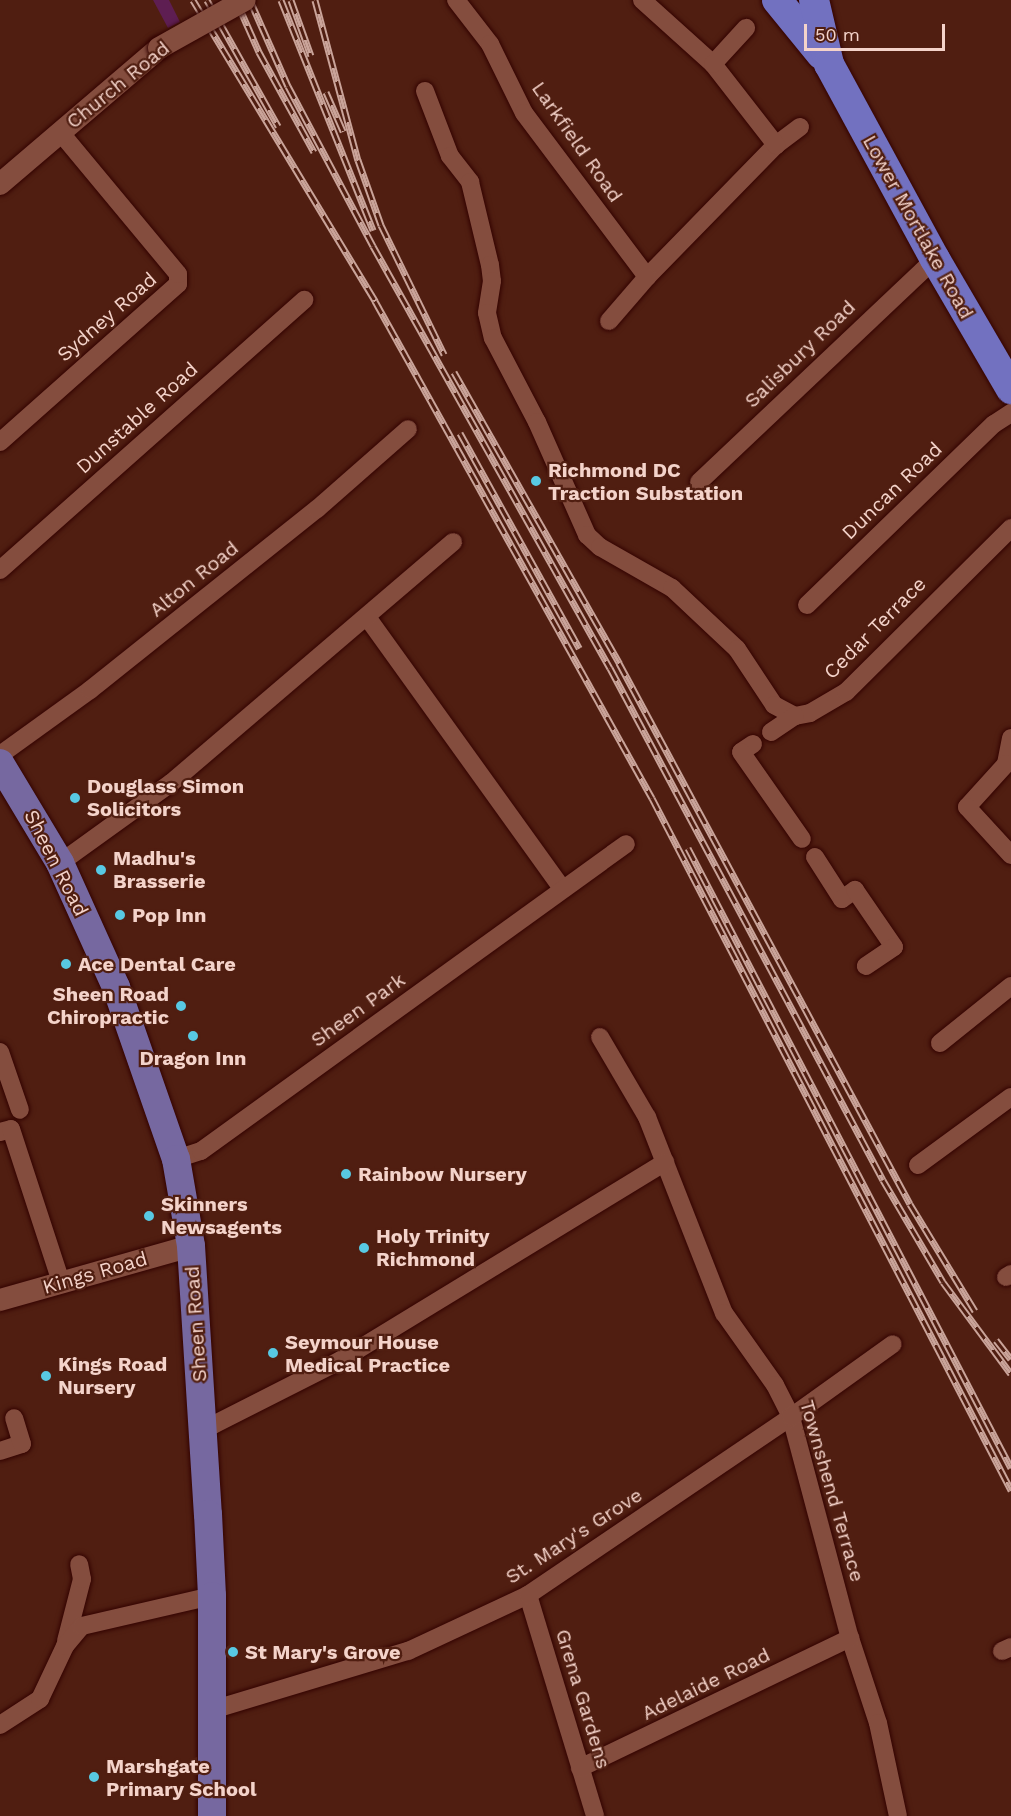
<!DOCTYPE html>
<style>
body{margin:0}
#map{position:relative;width:1011px;height:1816px;overflow:hidden;background:#501e11;font-family:"Work Sans",sans-serif}
div>[style]{position:absolute}
.green>*{inset:0;background:#5e1e52}
.roads{filter:drop-shadow(0 0 2px #330300) drop-shadow(0 0 2px #330300)}
.minor>*{height:18px;margin:-9px;padding:0 9px;transform-origin:9px;border-radius:9px;background:#844d3e}
.tertiary>*{height:22px;margin:-11px;padding:0 11px;transform-origin:11px;border-radius:11px;background:#844d3e}
.primary>*{height:28px;margin:-14px;padding:0 14px;transform-origin:14px;border-radius:14px;background:#7668a0}
.trunk>*{height:30px;margin:-15px;padding:0 15px;transform-origin:15px;border-radius:15px;background:#7271c0}
.rail>*{height:7px;margin-top:-3.5px;transform-origin:0;background:repeating-linear-gradient(90deg,#501e11 0 14px,#caa49a 0 28px);box-sizing:border-box;border-block:2px solid #caa49a}
.bridges{filter:drop-shadow(0 0 2px #330300) drop-shadow(0 0 2px #330300)}
.tertiary-bridge>*{height:22px;margin:-11px;padding:0 11px;transform-origin:11px;border-radius:11px;background:#844d3e}
.dots>*{width:16px;height:16px;translate:-50% -50%;box-sizing:border-box;border:3px solid #501e11;border-radius:50%}
span{translate:-50% -50%;white-space:nowrap;text-align:center;line-height:1.15;-webkit-text-stroke:4.5px #501e11;paint-order:stroke}
.street-label{font-size:20px;color:#f4d3ca}
.poi-label{font-size:20px;color:#f4d3ca;font-weight:700}
.left{translate:0 -50%;text-align:left}
.right{translate:-100% -50%;text-align:right}
.scale{position:absolute;left:804px;top:24px;width:141px;height:27px;box-sizing:border-box;border:3px solid #f4d3ca;border-top:0;padding-left:8px;font-size:18px;line-height:21px;white-space:nowrap;color:#f4d3ca;-webkit-text-stroke:4px #501e11;paint-order:stroke}
</style>
<div id="map">
<div class="green">
<i style="clip-path:polygon(153px 0,169px 0,180px 22px,168px 28px)"></i>
</div>
<div class="roads">
<div class="minor">
<i style="left:456px;top:0;width:56px;rotate:52.3deg"></i>
<i style="left:490px;top:44px;width:77px;rotate:63.8deg"></i>
<i style="left:524px;top:113px;width:205px;rotate:53.1deg"></i>
<i style="left:647px;top:277px;width:185px;rotate:-45.7deg"></i>
<i style="left:776px;top:145px;width:30px;rotate:-37deg"></i>
<i style="left:642px;top:0;width:96px;rotate:42deg"></i>
<i style="left:713px;top:64px;width:103px;rotate:52.1deg"></i>
<i style="left:713px;top:64px;width:49px;rotate:-47.5deg"></i>
<i style="left:425px;top:91px;width:70px;rotate:69deg"></i>
<i style="left:450px;top:156px;width:33px;rotate:52deg"></i>
<i style="left:470px;top:182px;width:85px;rotate:76.5deg"></i>
<i style="left:490px;top:265px;width:16px;rotate:83deg"></i>
<i style="left:492px;top:281px;width:32px;rotate:99deg"></i>
<i style="left:487px;top:313px;width:26px;rotate:77deg"></i>
<i style="left:493px;top:338px;width:95px;rotate:62.4deg"></i>
<i style="left:537px;top:422px;width:124px;rotate:66.1deg"></i>
<i style="left:587px;top:535px;width:18px;rotate:43deg"></i>
<i style="left:600px;top:547px;width:83px;rotate:29.7deg"></i>
<i style="left:672px;top:588px;width:89px;rotate:43.2deg"></i>
<i style="left:737px;top:649px;width:67px;rotate:56.5deg"></i>
<i style="left:774px;top:705px;width:24px;rotate:28deg"></i>
<i style="left:795px;top:716px;width:15px;rotate:-11deg"></i>
<i style="left:810px;top:713px;width:42px;rotate:-30.3deg"></i>
<i style="left:846px;top:692px;width:233px;rotate:-44.8deg"></i>
<i style="left:609px;top:321px;width:58px;rotate:-49.2deg"></i>
<i style="left:0;top:442px;width:238px;rotate:-41.6deg"></i>
<i style="left:178px;top:284px;width:10px;rotate:-90deg"></i>
<i style="left:178px;top:274px;width:185px;rotate:-129.7deg"></i>
<i style="left:699px;top:482px;width:325px;rotate:-43.4deg"></i>
<i style="left:0;top:570px;width:407px;rotate:-41.6deg"></i>
<i style="left:807px;top:605px;width:260px;rotate:-44.1deg"></i>
<i style="left:994px;top:424px;width:20px;rotate:-33deg"></i>
<i style="left:367px;top:617px;width:334px;rotate:54.3deg"></i>
<i style="left:771px;top:732px;width:29px;rotate:-34deg"></i>
<i style="left:1011px;top:738px;width:26px;rotate:101deg"></i>
<i style="left:1006px;top:764px;width:58px;rotate:132.2deg"></i>
<i style="left:967px;top:807px;width:65px;rotate:47.5deg"></i>
<i style="left:753px;top:744px;width:14px;rotate:146deg"></i>
<i style="left:741px;top:752px;width:106px;rotate:55deg"></i>
<i style="left:0;top:755px;width:111px;rotate:-35.8deg"></i>
<i style="left:90px;top:690px;width:290px;rotate:-38.6deg"></i>
<i style="left:317px;top:509px;width:121px;rotate:-41.3deg"></i>
<i style="left:815px;top:857px;width:50px;rotate:57.3deg"></i>
<i style="left:842px;top:899px;width:16px;rotate:-35deg"></i>
<i style="left:855px;top:890px;width:69px;rotate:55.6deg"></i>
<i style="left:894px;top:947px;width:34px;rotate:146deg"></i>
<i style="left:60px;top:863px;width:137px;rotate:-35.8deg"></i>
<i style="left:171px;top:783px;width:371px;rotate:-40.5deg"></i>
<i style="left:600px;top:1037px;width:93px;rotate:59.6deg"></i>
<i style="left:647px;top:1117px;width:211px;rotate:68.6deg"></i>
<i style="left:724px;top:1313px;width:88px;rotate:54.7deg"></i>
<i style="left:775px;top:1385px;width:36px;rotate:63deg"></i>
<i style="left:791px;top:1417px;width:229px;rotate:75.1deg"></i>
<i style="left:850px;top:1638px;width:89px;rotate:71.8deg"></i>
<i style="left:878px;top:1723px;width:95px;rotate:77.9deg"></i>
<i style="left:940px;top:1043px;width:91px;rotate:-38.8deg"></i>
<i style="left:0;top:1052px;width:61px;rotate:71deg"></i>
<i style="left:0;top:1132px;width:11px;rotate:-15deg"></i>
<i style="left:11px;top:1129px;width:161px;rotate:71.9deg"></i>
<i style="left:176px;top:1159px;width:26px;rotate:-18deg"></i>
<i style="left:201px;top:1151px;width:524px;rotate:-35.84deg"></i>
<i style="left:918px;top:1165px;width:115px;rotate:-36.2deg"></i>
<i style="left:1006px;top:1277px;width:6px;rotate:-31deg"></i>
<i style="left:202px;top:1425px;width:11px"></i>
<i style="left:213px;top:1425px;width:144px;rotate:-26.9deg"></i>
<i style="left:341px;top:1360px;width:380px;rotate:-31.4deg"></i>
<i style="left:0;top:1451px;width:23px;rotate:-18deg"></i>
<i style="left:22px;top:1444px;width:27px;rotate:-107deg"></i>
<i style="left:528px;top:1595px;width:231px;rotate:73.1deg"></i>
<i style="left:66px;top:1641px;width:64px;rotate:-75.5deg"></i>
<i style="left:82px;top:1579px;width:15px;rotate:-101deg"></i>
<i style="left:1002px;top:1651px;width:10px;rotate:-24deg"></i>
<i style="left:212px;top:1710px;width:205px;rotate:-16.8deg"></i>
<i style="left:408px;top:1651px;width:132px;rotate:-25deg"></i>
<i style="left:528px;top:1595px;width:318px;rotate:-34.1deg"></i>
<i style="left:791px;top:1417px;width:125px;rotate:-35.6deg"></i>
<i style="left:0;top:1725px;width:48px;rotate:-33deg"></i>
<i style="left:40px;top:1699px;width:59px;rotate:-64.7deg"></i>
<i style="left:65px;top:1646px;width:26px;rotate:-50deg"></i>
<i style="left:82px;top:1626px;width:133px;rotate:-13deg"></i>
<i style="left:580px;top:1768px;width:300px;rotate:-25.7deg"></i>
</div>
<div class="tertiary">
<i style="left:0;top:184px;width:209px;rotate:-40.5deg"></i>
<i style="left:0;top:1300px;width:198px;rotate:-15.8deg"></i>
</div>
<div class="primary">
<i style="left:0;top:763px;width:117px;rotate:59deg"></i>
<i style="left:60px;top:863px;width:136px;rotate:65.7deg"></i>
<i style="left:116px;top:987px;width:182px;rotate:70.8deg"></i>
<i style="left:176px;top:1159px;width:88px;rotate:80.2deg"></i>
<i style="left:191px;top:1246px;width:269px;rotate:86.4deg"></i>
<i style="left:208px;top:1514px;width:82px;rotate:87.2deg"></i>
<i style="left:212px;top:1596px;width:220px;rotate:90deg"></i>
</div>
<div class="trunk">
<i style="left:777px;top:0;width:70px;rotate:50.8deg"></i>
<i style="left:814px;top:0;width:66px;rotate:76.8deg"></i>
<i style="left:829px;top:64px;width:222px;rotate:61.5deg"></i>
<i style="left:935px;top:259px;width:151px;rotate:59.7deg"></i>
</div>
</div>
<div class="rail">
<i style="left:193px;top:0;width:352px;rotate:58.8deg"></i>
<i style="left:375px;top:301px;width:569px;rotate:60.87deg"></i>
<i style="left:652px;top:798px;width:780px;rotate:62.58deg"></i>
<i style="left:207px;top:0;width:145px;rotate:60.6deg"></i>
<i style="left:236px;top:0;width:57px;rotate:66.1deg"></i>
<i style="left:259px;top:52px;width:114px;rotate:61.2deg"></i>
<i style="left:250px;top:0;width:94px;rotate:66.2deg"></i>
<i style="left:288px;top:86px;width:181px;rotate:62deg"></i>
<i style="left:373px;top:246px;width:484px;rotate:60.7deg"></i>
<i style="left:610px;top:668px;width:580px;rotate:61.93deg"></i>
<i style="left:883px;top:1180px;width:118px;rotate:59.5deg"></i>
<i style="left:943px;top:1282px;width:114px;rotate:53.5deg"></i>
<i style="left:281px;top:0;width:248px;rotate:68.2deg"></i>
<i style="left:291px;top:0;width:59px;rotate:70.3deg"></i>
<i style="left:315px;top:0;width:166px;rotate:75deg"></i>
<i style="left:358px;top:160px;width:69px;rotate:70.5deg"></i>
<i style="left:381px;top:225px;width:144px;rotate:64deg"></i>
<i style="left:326px;top:92px;width:43px;rotate:66.4deg"></i>
<i style="left:454px;top:372px;width:335px;rotate:60.4deg"></i>
<i style="left:619px;top:663px;width:614px;rotate:61.72deg"></i>
<i style="left:910px;top:1204px;width:125px;rotate:58.7deg"></i>
<i style="left:460px;top:433px;width:246px;rotate:61deg"></i>
<i style="left:688px;top:848px;width:699px;rotate:62.48deg"></i>
<i style="left:996px;top:1340px;width:24px;rotate:52deg"></i>
</div>
<div class="bridges">
<div class="tertiary-bridge">
<i style="left:159px;top:48px;width:98px;rotate:-29.2deg"></i>
</div>
</div>
<div class="dots">
<i style="left:536px;top:481px;background:#58c9e3"></i>
<i style="left:75px;top:798px;background:#58c9e3"></i>
<i style="left:101px;top:870px;background:#58c9e3"></i>
<i style="left:120px;top:915px;background:#58c9e3"></i>
<i style="left:66px;top:964px;background:#58c9e3"></i>
<i style="left:181px;top:1006px;background:#58c9e3"></i>
<i style="left:193px;top:1036px;background:#58c9e3"></i>
<i style="left:346px;top:1174px;background:#58c9e3"></i>
<i style="left:149px;top:1216px;background:#58c9e3"></i>
<i style="left:364px;top:1248px;background:#58c9e3"></i>
<i style="left:273px;top:1353px;background:#58c9e3"></i>
<i style="left:46px;top:1376px;background:#58c9e3"></i>
<i style="left:233px;top:1652px;background:#58c9e3"></i>
<i style="left:94px;top:1777px;background:#58c9e3"></i>
</div>
<div class="street-label">
<span style="left:118px;top:85px;rotate:-39deg">Church Road</span>
<span style="left:577px;top:142px;rotate:55deg">Larkfield Road</span>
<span style="left:918px;top:227px;rotate:61deg">Lower Mortlake Road</span>
<span style="left:107px;top:317px;rotate:-41deg">Sydney Road</span>
<span style="left:800px;top:354px;rotate:-44deg">Salisbury Road</span>
<span style="left:137px;top:418px;rotate:-42deg">Dunstable Road</span>
<span style="left:892px;top:491px;rotate:-44deg">Duncan Road</span>
<span style="left:194px;top:579px;rotate:-39deg">Alton Road</span>
<span style="left:875px;top:628px;rotate:-45deg">Cedar Terrace</span>
<span style="left:56px;top:863px;rotate:63deg">Sheen Road</span>
<span style="left:358px;top:1010px;rotate:-36deg">Sheen Park</span>
<span style="left:95px;top:1273px;rotate:-16deg">Kings Road</span>
<span style="left:196px;top:1324px;rotate:-94deg">Sheen Road</span>
<span style="left:832px;top:1491px;rotate:74deg">Townshend Terrace</span>
<span style="left:574px;top:1536px;rotate:-33deg">St. Mary's Grove</span>
<span style="left:706px;top:1684px;rotate:-26deg">Adelaide Road</span>
<span style="left:583px;top:1699px;rotate:73deg">Grena Gardens</span>
</div>
<div class="poi-label">
<span class="left" style="left:548px;top:482px">Richmond DC<br>Traction Substation</span>
<span class="left" style="left:87px;top:798px">Douglass Simon<br>Solicitors</span>
<span class="left" style="left:113px;top:870px">Madhu's<br>Brasserie</span>
<span class="left" style="left:132px;top:915px">Pop Inn</span>
<span class="left" style="left:78px;top:964px">Ace Dental Care</span>
<span class="right" style="left:169px;top:1006px">Sheen Road<br>Chiropractic</span>
<span style="left:193px;top:1058px">Dragon Inn</span>
<span class="left" style="left:358px;top:1174px">Rainbow Nursery</span>
<span class="left" style="left:161px;top:1216px">Skinners<br>Newsagents</span>
<span class="left" style="left:376px;top:1248px">Holy Trinity<br>Richmond</span>
<span class="left" style="left:285px;top:1354px">Seymour House<br>Medical Practice</span>
<span class="left" style="left:58px;top:1376px">Kings Road<br>Nursery</span>
<span class="left" style="left:245px;top:1652px">St Mary's Grove</span>
<span class="left" style="left:106px;top:1778px">Marshgate<br>Primary School</span>
</div>
<div class="scale">50 m</div>
</div>
